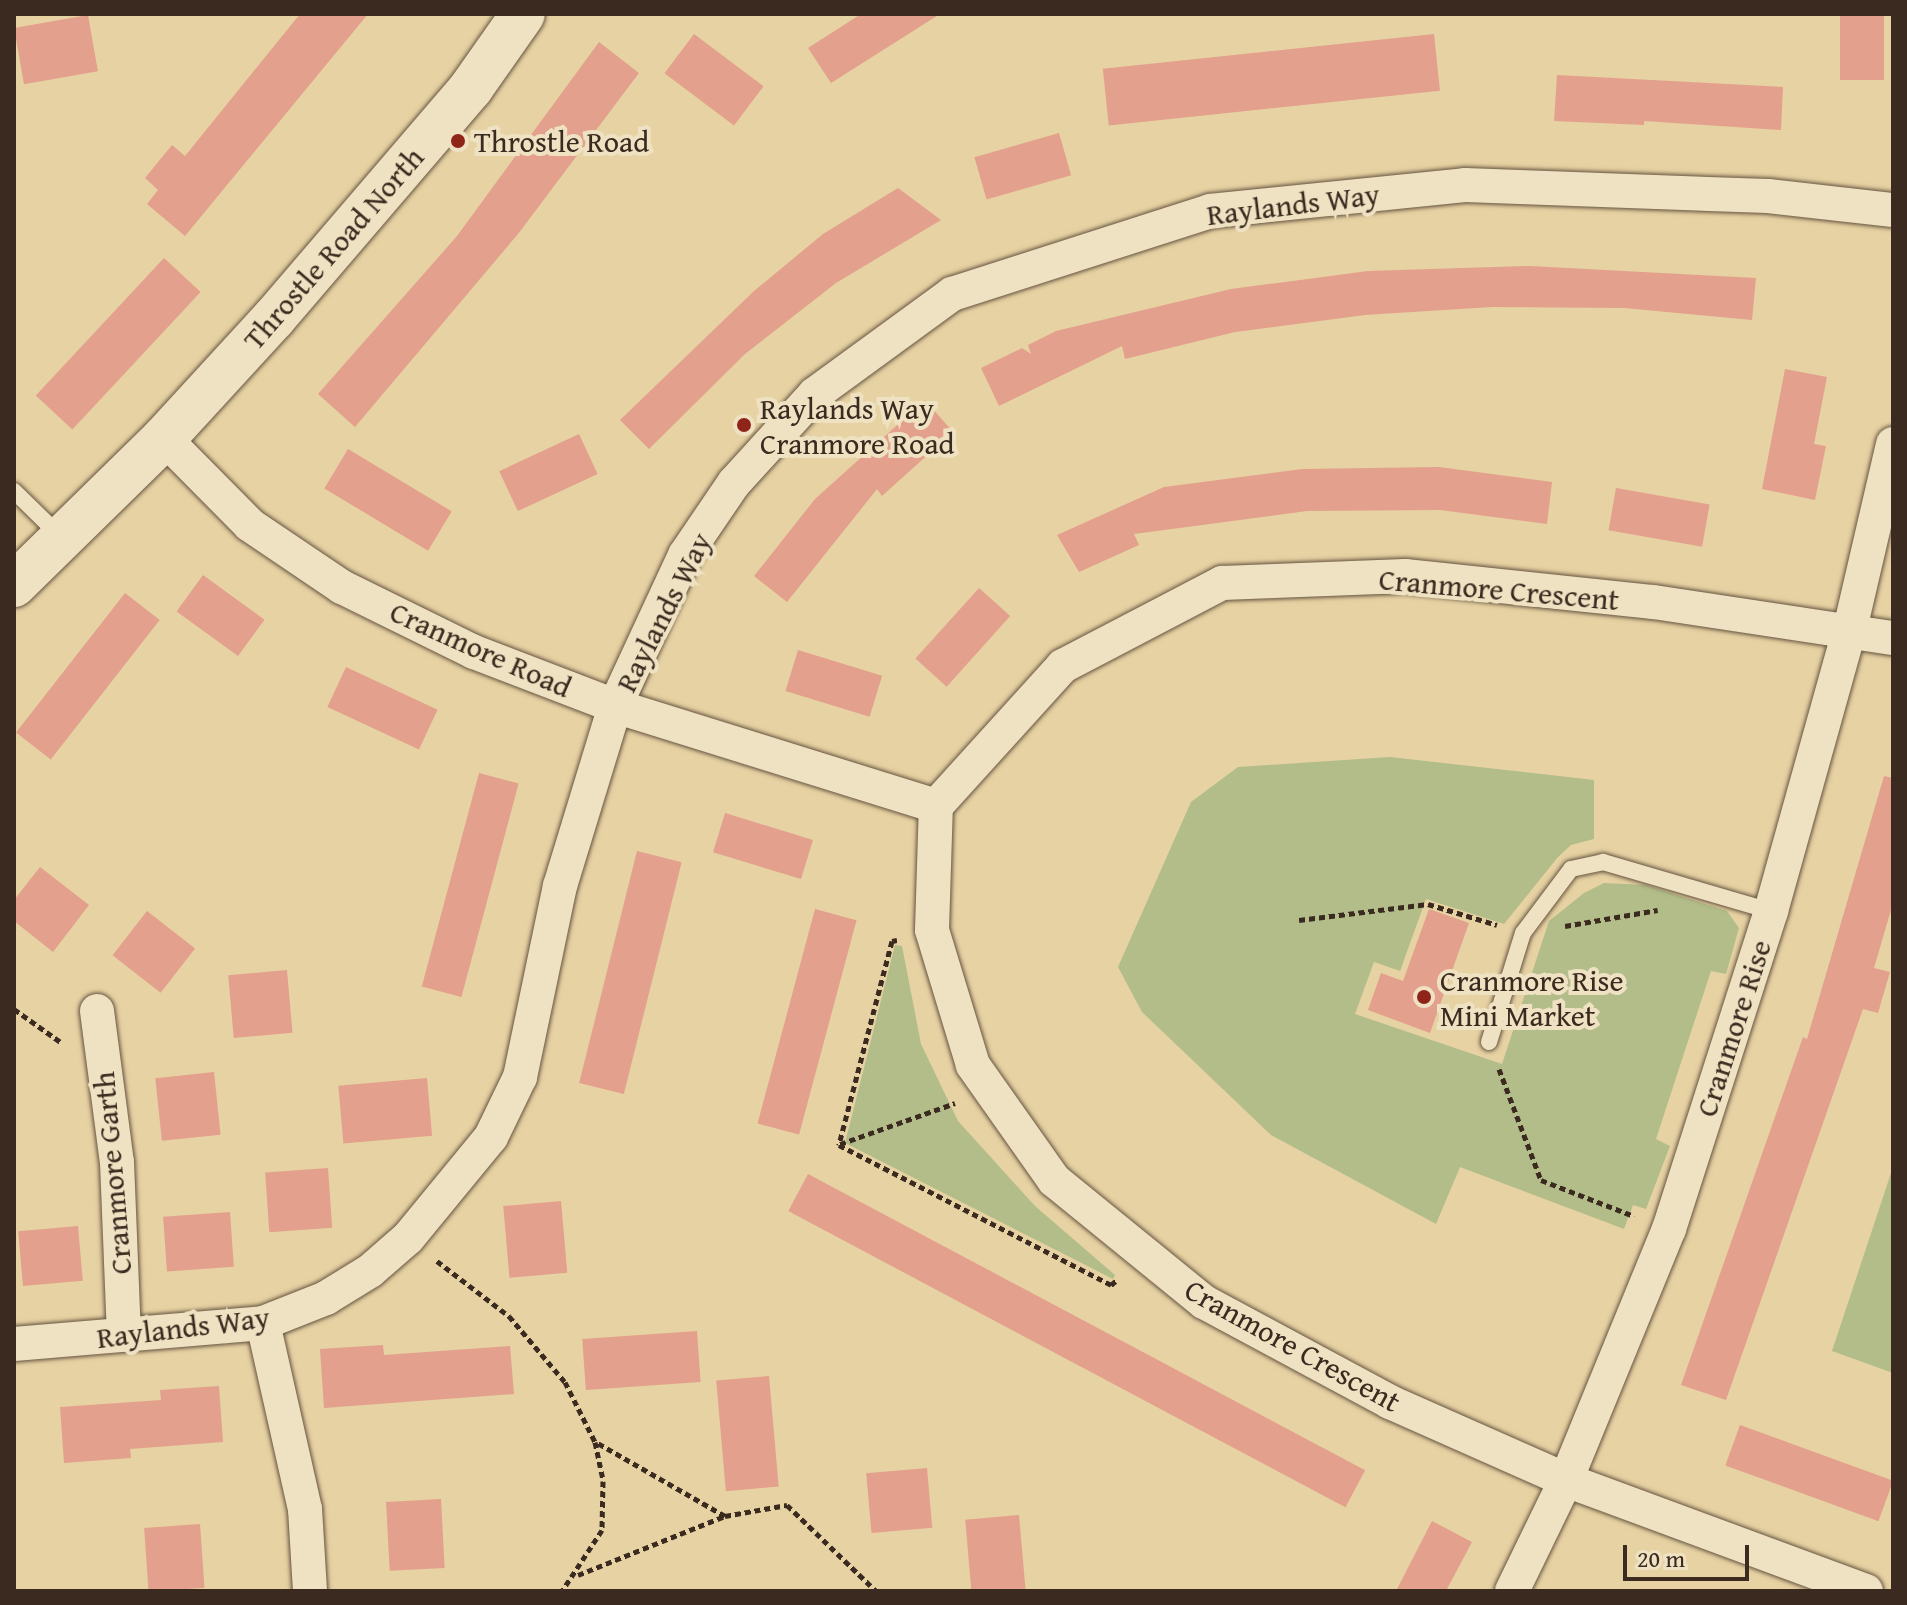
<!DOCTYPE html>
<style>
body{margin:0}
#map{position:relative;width:1907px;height:1605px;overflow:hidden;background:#e7d2a3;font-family:"Gentium Book Plus",serif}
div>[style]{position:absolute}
.green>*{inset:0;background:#b2bd89}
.building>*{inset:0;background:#e3a08c;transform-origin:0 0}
.path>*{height:5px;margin-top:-2.5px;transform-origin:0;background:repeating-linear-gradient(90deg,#3b2a1f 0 6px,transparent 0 10px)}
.roads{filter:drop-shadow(0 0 2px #665440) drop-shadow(0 0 2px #665440)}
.lane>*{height:16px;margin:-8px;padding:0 8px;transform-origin:8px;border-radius:8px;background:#efe2c3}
.street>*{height:34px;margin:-17px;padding:0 17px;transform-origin:17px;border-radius:17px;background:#efe2c3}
.secondary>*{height:44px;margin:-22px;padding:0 22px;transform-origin:22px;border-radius:22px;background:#efe2c3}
.dots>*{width:22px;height:22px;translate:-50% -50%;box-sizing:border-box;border:4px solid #efe2c3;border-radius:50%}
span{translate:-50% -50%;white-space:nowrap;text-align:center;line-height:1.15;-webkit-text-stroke:8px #efe2c3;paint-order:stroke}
.poi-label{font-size:30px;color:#3b2a1f}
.left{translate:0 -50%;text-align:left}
.street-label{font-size:30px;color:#3b2a1f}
.frame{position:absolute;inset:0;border:16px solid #3b2a1f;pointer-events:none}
.scale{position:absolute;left:1623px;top:1545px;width:126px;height:36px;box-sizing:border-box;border:4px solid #3b2a1f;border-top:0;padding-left:10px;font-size:24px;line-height:28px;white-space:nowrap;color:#3b2a1f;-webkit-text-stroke:6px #efe2c3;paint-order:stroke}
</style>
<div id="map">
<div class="green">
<i style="clip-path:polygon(1390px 757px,1594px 780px,1594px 839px,1571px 845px,1558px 857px,1504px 924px,1426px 899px,1400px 971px,1374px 962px,1355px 1014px,1502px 1064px,1549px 921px,1584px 893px,1604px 883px,1646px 885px,1727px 911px,1739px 928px,1726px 974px,1711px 971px,1656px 1139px,1670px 1146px,1646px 1209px,1633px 1205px,1624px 1229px,1460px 1167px,1436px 1224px,1271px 1135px,1142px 1012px,1118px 967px,1191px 802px,1238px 767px)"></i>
<i style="clip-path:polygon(895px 945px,902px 946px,921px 1044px,958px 1121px,1035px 1206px,1115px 1275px,1113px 1279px,845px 1143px)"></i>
<i style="clip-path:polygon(1893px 1167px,1893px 1373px,1832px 1351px)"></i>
</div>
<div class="building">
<i style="clip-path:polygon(300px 14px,368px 14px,185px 236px,147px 204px,158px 190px,145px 178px,172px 145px,185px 156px)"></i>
<i style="clip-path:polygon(861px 14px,940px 14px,831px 83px,808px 48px)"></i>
<i style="left:1840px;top:14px;width:44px;height:66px"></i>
<i style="left:88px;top:15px;width:57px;height:75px;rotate:80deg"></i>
<i style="left:694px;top:34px;width:87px;height:49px;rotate:37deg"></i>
<i style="left:1434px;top:34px;width:57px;height:333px;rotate:84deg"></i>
<i style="clip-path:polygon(599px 42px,639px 73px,518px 234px,355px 427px,318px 394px,457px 236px)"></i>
<i style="clip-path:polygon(1557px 75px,1783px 87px,1781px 130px,1644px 121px,1644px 125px,1554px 121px)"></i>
<i style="left:1059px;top:133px;width:44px;height:88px;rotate:74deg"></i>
<i style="clip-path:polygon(898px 188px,941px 220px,836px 283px,745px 354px,649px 449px,620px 420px,754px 291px,823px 234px)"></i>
<i style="left:164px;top:258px;width:50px;height:188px;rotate:43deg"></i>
<i style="clip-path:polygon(1530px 266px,1756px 278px,1752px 320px,1624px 308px,1492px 307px,1365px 315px,1235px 332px,1125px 359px,1122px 346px,999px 406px,981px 368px,1022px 348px,1031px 354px,1028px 345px,1056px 331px,1231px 289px,1368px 271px)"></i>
<i style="clip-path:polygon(1785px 369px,1827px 377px,1814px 444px,1826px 446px,1815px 500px,1762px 489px)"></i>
<i style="clip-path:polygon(925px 400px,953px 432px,882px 496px,877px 489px,787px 602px,754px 576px,815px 499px)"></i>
<i style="left:579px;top:434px;width:44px;height:88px;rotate:65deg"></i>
<i style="left:348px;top:449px;width:121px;height:46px;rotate:31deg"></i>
<i style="clip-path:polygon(1439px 467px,1552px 482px,1547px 524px,1440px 510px,1307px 511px,1134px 534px,1139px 545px,1079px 572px,1057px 535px,1164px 487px,1302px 469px)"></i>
<i style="left:1616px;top:488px;width:95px;height:43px;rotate:10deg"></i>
<i style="left:203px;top:575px;width:76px;height:45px;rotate:36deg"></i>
<i style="left:979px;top:588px;width:42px;height:95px;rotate:42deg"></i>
<i style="left:125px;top:593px;width:44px;height:177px;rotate:38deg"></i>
<i style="left:798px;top:650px;width:88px;height:43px;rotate:17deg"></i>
<i style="left:346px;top:667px;width:101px;height:44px;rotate:25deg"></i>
<i style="left:479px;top:773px;width:41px;height:221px;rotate:15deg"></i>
<i style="clip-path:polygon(1884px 776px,1893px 778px,1893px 903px,1874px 968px,1890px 972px,1878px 1013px,1863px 1009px,1726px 1400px,1681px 1385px,1803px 1037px,1807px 1039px)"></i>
<i style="left:725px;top:813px;width:92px;height:41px;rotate:17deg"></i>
<i style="left:637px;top:851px;width:46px;height:239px;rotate:14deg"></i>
<i style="clip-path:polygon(40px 867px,89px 905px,53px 952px,14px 921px,14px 900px)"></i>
<i style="left:815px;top:909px;width:43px;height:222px;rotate:15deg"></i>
<i style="clip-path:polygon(1429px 909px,1469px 923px,1430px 1033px,1368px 1010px,1381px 973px,1403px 981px)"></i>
<i style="left:147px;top:911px;width:61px;height:56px;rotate:38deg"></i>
<i style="left:287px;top:970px;width:63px;height:59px;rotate:85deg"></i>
<i style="left:214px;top:1072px;width:63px;height:59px;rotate:84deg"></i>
<i style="left:427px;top:1078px;width:58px;height:89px;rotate:85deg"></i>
<i style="left:328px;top:1168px;width:60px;height:63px;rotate:86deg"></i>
<i style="left:808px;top:1174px;width:631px;height:42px;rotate:28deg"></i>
<i style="left:561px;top:1201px;width:72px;height:58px;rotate:85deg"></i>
<i style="left:230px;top:1212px;width:55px;height:67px;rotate:86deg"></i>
<i style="left:78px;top:1226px;width:55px;height:60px;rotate:85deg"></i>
<i style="left:697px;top:1331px;width:51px;height:115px;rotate:86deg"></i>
<i style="clip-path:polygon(383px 1345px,384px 1355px,510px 1346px,514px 1394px,324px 1408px,320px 1349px)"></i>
<i style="left:769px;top:1376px;width:111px;height:53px;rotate:85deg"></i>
<i style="clip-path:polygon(219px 1386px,223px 1442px,130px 1449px,131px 1458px,64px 1463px,60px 1407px,161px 1400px,160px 1390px)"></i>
<i style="left:1740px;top:1425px;width:163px;height:43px;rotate:20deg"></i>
<i style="left:927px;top:1468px;width:60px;height:61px;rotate:85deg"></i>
<i style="left:441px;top:1499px;width:69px;height:55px;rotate:87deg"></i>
<i style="left:1019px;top:1515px;width:74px;height:54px;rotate:85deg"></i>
<i style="clip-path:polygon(1432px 1521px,1472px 1542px,1446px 1591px,1396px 1591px)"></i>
<i style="left:200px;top:1524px;width:64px;height:56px;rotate:86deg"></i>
</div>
<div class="path">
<i style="left:1299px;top:920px;width:130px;rotate:-7.1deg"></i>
<i style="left:1428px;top:904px;width:72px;rotate:16.9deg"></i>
<i style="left:1565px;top:926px;width:94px;rotate:-9.8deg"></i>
<i style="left:897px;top:940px;width:5px;rotate:169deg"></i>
<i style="left:892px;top:941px;width:211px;rotate:104.6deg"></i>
<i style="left:839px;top:1145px;width:306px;rotate:27.2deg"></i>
<i style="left:1111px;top:1285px;width:9px;rotate:-41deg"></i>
<i style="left:14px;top:1009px;width:59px;rotate:35.3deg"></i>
<i style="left:1499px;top:1069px;width:119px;rotate:69.3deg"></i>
<i style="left:1541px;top:1180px;width:100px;rotate:21.2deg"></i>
<i style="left:840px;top:1144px;width:122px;rotate:-19.6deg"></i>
<i style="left:437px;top:1261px;width:91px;rotate:37.4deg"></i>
<i style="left:509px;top:1316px;width:87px;rotate:49.7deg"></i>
<i style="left:565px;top:1382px;width:67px;rotate:63.4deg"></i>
<i style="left:595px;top:1442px;width:40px;rotate:78deg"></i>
<i style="left:603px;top:1481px;width:49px;rotate:91.2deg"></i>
<i style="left:602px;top:1530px;width:73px;rotate:123.3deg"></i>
<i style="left:725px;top:1516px;width:63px;rotate:-10.1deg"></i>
<i style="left:787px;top:1505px;width:124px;rotate:44deg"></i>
<i style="left:578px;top:1575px;width:158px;rotate:-21.9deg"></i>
<i style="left:725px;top:1516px;width:149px;rotate:-150.2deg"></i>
</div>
<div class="roads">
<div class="lane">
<i style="left:14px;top:491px;width:66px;rotate:44.4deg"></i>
<i style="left:1489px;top:1042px;width:114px;rotate:-72.7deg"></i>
<i style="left:1523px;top:933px;width:80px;rotate:-53.1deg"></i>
<i style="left:1571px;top:869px;width:33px;rotate:-12deg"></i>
<i style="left:1603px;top:862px;width:175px;rotate:16.3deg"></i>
</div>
<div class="street">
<i style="left:164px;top:438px;width:122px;rotate:45.3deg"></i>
<i style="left:250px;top:525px;width:111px;rotate:34deg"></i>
<i style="left:342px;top:587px;width:147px;rotate:26.2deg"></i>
<i style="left:474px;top:652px;width:151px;rotate:21deg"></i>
<i style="left:615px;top:706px;width:336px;rotate:17.3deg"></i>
<i style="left:97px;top:1011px;width:152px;rotate:82.5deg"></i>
<i style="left:117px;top:1162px;width:173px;rotate:87.7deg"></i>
<i style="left:263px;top:1323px;width:191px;rotate:77.3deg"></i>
<i style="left:305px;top:1509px;width:82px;rotate:86.5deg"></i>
<i style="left:14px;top:1344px;width:250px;rotate:-4.8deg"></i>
<i style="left:263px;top:1323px;width:68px;rotate:-21.6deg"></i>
<i style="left:326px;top:1298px;width:52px;rotate:-31.5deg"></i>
<i style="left:370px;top:1271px;width:50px;rotate:-41deg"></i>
<i style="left:408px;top:1238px;width:131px;rotate:-50.6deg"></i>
<i style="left:491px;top:1137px;width:67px;rotate:-64.2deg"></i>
<i style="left:520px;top:1077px;width:195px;rotate:-78.2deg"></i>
<i style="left:560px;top:886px;width:188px;rotate:-73deg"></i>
<i style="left:615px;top:706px;width:166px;rotate:-65.1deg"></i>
<i style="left:685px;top:555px;width:87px;rotate:-55.8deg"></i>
<i style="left:734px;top:483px;width:120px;rotate:-47.7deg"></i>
<i style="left:815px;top:394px;width:170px;rotate:-36.1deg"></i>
<i style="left:952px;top:294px;width:271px;rotate:-17.8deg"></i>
<i style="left:1210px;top:211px;width:256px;rotate:-5.8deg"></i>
<i style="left:1465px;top:185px;width:303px;rotate:2.1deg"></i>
<i style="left:1768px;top:196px;width:126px;rotate:6.4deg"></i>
<i style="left:1512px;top:1591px;width:123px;rotate:-64.1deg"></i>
<i style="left:1566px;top:1480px;width:271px;rotate:-67.7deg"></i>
<i style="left:1669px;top:1229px;width:334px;rotate:-72.2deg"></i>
<i style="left:1771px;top:911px;width:293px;rotate:-74.4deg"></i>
<i style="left:1850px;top:629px;width:190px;rotate:-76.9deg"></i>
<i style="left:1866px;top:1591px;width:320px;rotate:-159.7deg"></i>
<i style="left:1566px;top:1480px;width:193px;rotate:-156.1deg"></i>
<i style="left:1390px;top:1402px;width:211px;rotate:-151.7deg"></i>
<i style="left:1204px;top:1302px;width:193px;rotate:-140.9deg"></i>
<i style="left:1054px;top:1180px;width:141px;rotate:-125.2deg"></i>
<i style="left:973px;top:1065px;width:141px;rotate:-106.9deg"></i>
<i style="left:932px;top:930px;width:124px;rotate:-88.2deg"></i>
<i style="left:936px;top:806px;width:189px;rotate:-47.8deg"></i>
<i style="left:1063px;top:666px;width:179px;rotate:-27.6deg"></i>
<i style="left:1222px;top:583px;width:183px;rotate:-2.2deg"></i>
<i style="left:1405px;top:576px;width:250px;rotate:6deg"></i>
<i style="left:1654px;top:602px;width:242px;rotate:8.6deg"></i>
</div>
<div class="secondary">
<i style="left:14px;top:585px;width:210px;rotate:-44.4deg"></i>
<i style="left:164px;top:438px;width:163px;rotate:-47.5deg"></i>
<i style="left:274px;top:318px;width:303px;rotate:-49.4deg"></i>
<i style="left:471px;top:88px;width:90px;rotate:-54.9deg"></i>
</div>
</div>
<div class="dots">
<i style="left:458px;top:141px;background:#8f2418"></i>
<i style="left:744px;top:425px;background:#8f2418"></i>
<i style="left:1424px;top:997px;background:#8f2418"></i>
</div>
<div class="poi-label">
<span class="left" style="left:474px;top:141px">Throstle Road</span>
<span class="left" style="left:760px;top:425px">Raylands Way<br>Cranmore Road</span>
<span class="left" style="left:1440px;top:997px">Cranmore Rise<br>Mini Market</span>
</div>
<div class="street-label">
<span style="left:1293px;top:204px;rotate:-7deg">Raylands Way</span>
<span style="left:333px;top:248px;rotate:-49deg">Throstle Road North</span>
<span style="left:1499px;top:589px;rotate:5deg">Cranmore Crescent</span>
<span style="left:663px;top:612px;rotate:-63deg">Raylands Way</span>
<span style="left:481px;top:649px;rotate:24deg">Cranmore Road</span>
<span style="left:1733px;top:1028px;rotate:-72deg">Cranmore Rise</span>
<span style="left:112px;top:1173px;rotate:-95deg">Cranmore Garth</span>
<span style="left:183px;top:1327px;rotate:-7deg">Raylands Way</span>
<span style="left:1293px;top:1345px;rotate:29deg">Cranmore Crescent</span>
</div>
<div class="frame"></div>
<div class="scale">20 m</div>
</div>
